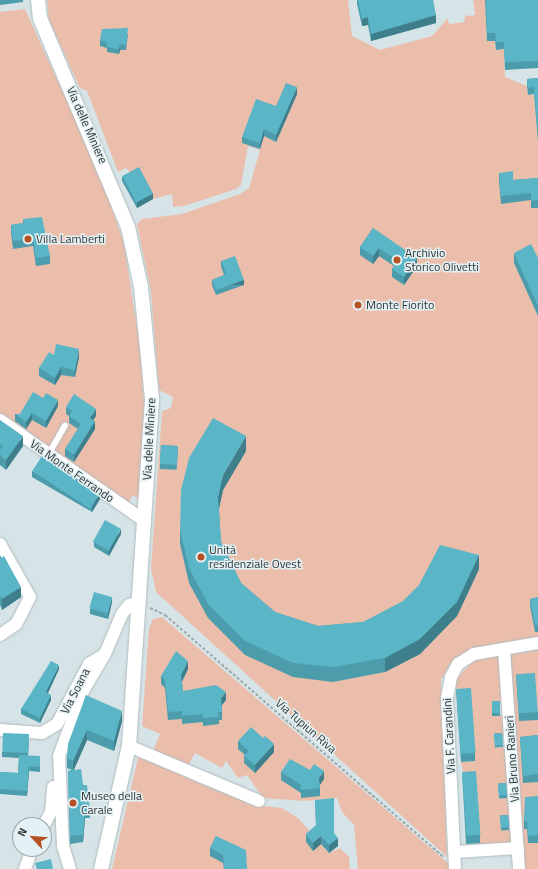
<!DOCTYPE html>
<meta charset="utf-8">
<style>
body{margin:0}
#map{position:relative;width:538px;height:869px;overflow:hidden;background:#d7e4e7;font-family:"Titillium Web",sans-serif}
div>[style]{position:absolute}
.green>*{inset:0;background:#ebbeac}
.path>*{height:2px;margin-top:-1px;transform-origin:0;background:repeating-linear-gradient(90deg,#9fa9ab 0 3px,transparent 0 5px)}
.roads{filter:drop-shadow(0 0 1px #aebbbe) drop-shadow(0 0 1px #aebbbe)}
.service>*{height:6px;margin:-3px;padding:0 3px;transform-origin:3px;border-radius:3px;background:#fff}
.minor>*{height:12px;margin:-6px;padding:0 6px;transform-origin:6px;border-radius:6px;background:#fff}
.tertiary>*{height:14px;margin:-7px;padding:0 7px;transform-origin:7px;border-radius:7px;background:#fff}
.wall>*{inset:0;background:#4d9cab;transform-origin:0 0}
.shaded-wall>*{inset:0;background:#3f7f8b;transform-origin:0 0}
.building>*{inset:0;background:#5ab5c7;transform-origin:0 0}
.dots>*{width:11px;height:11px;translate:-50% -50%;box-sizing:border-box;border:2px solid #e4f1f4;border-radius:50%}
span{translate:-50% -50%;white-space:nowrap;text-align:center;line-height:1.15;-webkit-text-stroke:3px #e4f1f4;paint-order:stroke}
.street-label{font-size:12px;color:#303536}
.poi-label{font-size:12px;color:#303536}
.left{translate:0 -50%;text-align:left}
.north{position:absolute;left:12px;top:817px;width:40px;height:40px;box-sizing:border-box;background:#e4f1f4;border:1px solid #9ca6a8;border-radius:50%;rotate:296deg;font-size:11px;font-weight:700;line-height:16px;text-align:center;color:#303536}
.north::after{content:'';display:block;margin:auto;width:14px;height:18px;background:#b65124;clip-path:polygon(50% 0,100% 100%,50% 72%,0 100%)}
</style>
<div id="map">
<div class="green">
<i style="clip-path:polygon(47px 0,348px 0,352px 36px,380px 50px,432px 36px,448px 18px,449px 24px,464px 22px,465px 16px,475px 15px,473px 0,485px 0,487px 41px,495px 41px,496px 50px,504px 49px,505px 77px,527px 86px,528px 95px,534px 95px,538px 136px,538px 185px,531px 208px,538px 208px,538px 638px,466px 652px,451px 663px,441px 680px,447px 857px,156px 592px,151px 569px,162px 411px,171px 408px,173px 397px,159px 390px,151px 292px,137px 224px,142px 219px,182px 214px,240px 194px,249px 188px,260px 150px,248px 146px,241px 185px,236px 189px,184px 206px,173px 207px,172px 194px,153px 199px,126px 168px,118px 172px,87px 91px,80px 88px,49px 20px)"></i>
<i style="clip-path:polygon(25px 9px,102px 179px,124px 244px,140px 347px,144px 404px,139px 499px,133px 495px,127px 504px,0 414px,0 12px)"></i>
<i style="clip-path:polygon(162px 617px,449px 864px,449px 869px,358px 869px,354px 825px,342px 812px,337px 798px,304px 801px,263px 798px,247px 775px,238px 778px,226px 761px,222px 768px,195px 753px,188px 766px,153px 751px,160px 734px,142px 726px,149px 628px,153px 619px)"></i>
<i style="clip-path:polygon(538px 650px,538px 869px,524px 869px,509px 655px)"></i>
<i style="clip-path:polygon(499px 655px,502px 703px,492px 704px,493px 716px,503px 715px,504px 736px,494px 737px,495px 748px,505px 747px,508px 786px,498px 786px,499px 798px,509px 798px,510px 818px,500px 819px,501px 830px,511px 830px,512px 844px,478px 847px,461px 762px,475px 761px,470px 696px,456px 697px,456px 679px,473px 661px)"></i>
<i style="clip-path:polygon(142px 757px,205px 786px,234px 793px,247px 804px,282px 808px,298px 818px,329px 853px,340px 848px,349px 857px,350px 869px,112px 869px,138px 758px)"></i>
</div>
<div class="path">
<i style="left:150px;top:608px;width:17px;rotate:25deg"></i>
<i style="left:165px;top:615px;width:369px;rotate:41deg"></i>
</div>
<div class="roads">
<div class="service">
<i style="left:48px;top:455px;width:34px;rotate:-60deg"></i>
</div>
<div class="minor">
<i style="left:0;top:420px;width:177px;rotate:34.9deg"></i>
<i style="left:0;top:544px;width:61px;rotate:60.5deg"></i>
<i style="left:30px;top:597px;width:30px;rotate:117deg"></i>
<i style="left:16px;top:624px;width:19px;rotate:145deg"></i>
<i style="left:504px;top:649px;width:221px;rotate:86.1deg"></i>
<i style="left:0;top:730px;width:42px;rotate:4.1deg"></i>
<i style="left:42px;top:733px;width:17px;rotate:-31deg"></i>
<i style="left:57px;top:724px;width:68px;rotate:-61.9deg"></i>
<i style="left:89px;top:664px;width:17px;rotate:-31deg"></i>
<i style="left:129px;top:746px;width:141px;rotate:22.9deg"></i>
<i style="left:44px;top:825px;width:15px;rotate:-62deg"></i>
<i style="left:51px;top:812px;width:25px;rotate:-85deg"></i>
<i style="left:456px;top:852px;width:62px;rotate:-3.7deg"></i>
<i style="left:25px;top:869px;width:21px;rotate:-71deg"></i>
<i style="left:70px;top:869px;width:24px;rotate:-107deg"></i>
<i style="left:63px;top:846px;width:90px;rotate:-92.5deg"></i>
<i style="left:59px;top:756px;width:69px;rotate:-69.7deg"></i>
<i style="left:83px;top:691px;width:43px;rotate:-59.3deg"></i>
<i style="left:105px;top:654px;width:43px;rotate:-67deg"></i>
<i style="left:122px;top:614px;width:11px;rotate:-52deg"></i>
<i style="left:129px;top:605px;width:11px;rotate:-10deg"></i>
<i style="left:455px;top:869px;width:171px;rotate:-92.7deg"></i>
<i style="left:447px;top:698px;width:21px;rotate:-79deg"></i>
<i style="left:451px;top:677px;width:15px;rotate:-62deg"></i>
<i style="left:458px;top:664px;width:19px;rotate:-32deg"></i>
<i style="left:474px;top:654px;width:65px;rotate:-9.8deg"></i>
</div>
<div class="tertiary">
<i style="left:38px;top:0;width:18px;rotate:84deg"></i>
<i style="left:40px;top:18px;width:227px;rotate:67.2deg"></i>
<i style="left:128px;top:227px;width:61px;rotate:77.8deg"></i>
<i style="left:141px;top:287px;width:114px;rotate:84.4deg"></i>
<i style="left:152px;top:400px;width:347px;rotate:93.8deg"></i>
<i style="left:129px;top:746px;width:126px;rotate:102.8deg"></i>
</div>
</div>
<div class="wall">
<i style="clip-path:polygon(0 0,23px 0,23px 2px,0 5px)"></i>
<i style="clip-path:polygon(357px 0,433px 0,436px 23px,371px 41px,368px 25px,362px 26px,357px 4px)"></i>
<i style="clip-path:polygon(485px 0,538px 0,538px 68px,505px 70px,504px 49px,496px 50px,495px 41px,487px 41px)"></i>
<i style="clip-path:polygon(128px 34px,126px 50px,120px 50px,119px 54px,107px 52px,107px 48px,100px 46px,100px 40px)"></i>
<i style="clip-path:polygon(538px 78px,538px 142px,534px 94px,528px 95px,527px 86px,527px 79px)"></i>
<i style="clip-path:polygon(297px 94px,276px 142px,264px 136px,260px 149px,242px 143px,242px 137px,276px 106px)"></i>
<i style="clip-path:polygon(499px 173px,513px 180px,538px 178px,538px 208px,531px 208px,531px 200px,501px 204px,499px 180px)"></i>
<i style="clip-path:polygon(122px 176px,153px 199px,137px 208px,122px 181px)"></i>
<i style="clip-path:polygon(23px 219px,50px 256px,50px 264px,36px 266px,33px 246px,13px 249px,11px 233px,11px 225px,23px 223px)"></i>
<i style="clip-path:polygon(373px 228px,417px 266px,404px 285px,392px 277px,392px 269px,394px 266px,379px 256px,373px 264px,360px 255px,360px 247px)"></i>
<i style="clip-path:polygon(514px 253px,538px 258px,538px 316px,514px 263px)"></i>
<i style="clip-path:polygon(221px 261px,244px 285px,216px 295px,212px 285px,212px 280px,224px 275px,221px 266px)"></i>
<i style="clip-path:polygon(54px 355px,79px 357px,75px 377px,61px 375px,55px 385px,39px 376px,39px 368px)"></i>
<i style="clip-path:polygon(58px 406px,46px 428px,32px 420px,26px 429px,15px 421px,15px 414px,20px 414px)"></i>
<i style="clip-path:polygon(66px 407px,96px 416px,93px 420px,95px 429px,74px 462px,65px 456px,65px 449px,78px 429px,69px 423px,69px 416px,66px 414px)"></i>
<i style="clip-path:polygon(0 420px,23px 446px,6px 470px,0 465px)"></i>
<i style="left:161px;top:445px;width:17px;height:24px;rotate:3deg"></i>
<i style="clip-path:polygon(246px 451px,223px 490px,219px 509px,221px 542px,241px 583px,275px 612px,318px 626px,363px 622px,479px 569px,457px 616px,420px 654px,385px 672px,333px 682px,293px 677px,245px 655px,208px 618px,189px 583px,180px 544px,180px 530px)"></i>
<i style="clip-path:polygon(32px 471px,100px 499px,92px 512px,32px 477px)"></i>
<i style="clip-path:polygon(121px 534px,109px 556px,94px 547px,94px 542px)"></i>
<i style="clip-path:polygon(0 555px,21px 597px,2px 610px,0 605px)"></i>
<i style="clip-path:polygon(538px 597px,538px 632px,535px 632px,530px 606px,530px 599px)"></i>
<i style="clip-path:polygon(112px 602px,108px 619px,90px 614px,90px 609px)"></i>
<i style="clip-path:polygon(59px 669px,48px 693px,51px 700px,40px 723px,21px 714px,21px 709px)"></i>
<i style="clip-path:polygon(188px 669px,182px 682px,183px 691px,226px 700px,222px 705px,222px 720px,219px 720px,219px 724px,203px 726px,203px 722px,182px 724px,182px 719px,168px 720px,165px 688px,161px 684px,161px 676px)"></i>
<i style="clip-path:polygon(516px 675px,538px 712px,538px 720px,519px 721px)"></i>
<i style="clip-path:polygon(456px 689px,475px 753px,475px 761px,461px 762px)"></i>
<i style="clip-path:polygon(86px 695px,122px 721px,114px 751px,87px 740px,74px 770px,83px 785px,90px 810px,90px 818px,85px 818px,83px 842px,70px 844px,68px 771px,72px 770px,67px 768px,67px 758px)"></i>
<i style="left:492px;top:701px;width:8px;height:15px"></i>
<i style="left:502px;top:733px;width:14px;height:8px;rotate:86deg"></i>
<i style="clip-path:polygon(538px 735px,538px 782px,523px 783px,520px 737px)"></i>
<i style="clip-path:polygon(29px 740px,28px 756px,40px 762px,40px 772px,29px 771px,27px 796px,0 794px,0 772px,18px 773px,19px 758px,2px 757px,2px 752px)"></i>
<i style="clip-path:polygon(238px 741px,274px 752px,255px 773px,244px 763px,244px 756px,245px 755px,238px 749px)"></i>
<i style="clip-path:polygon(281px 772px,324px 779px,320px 785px,320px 796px,301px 798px,301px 793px,281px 780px)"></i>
<i style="clip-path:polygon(462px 772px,480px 835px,480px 843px,466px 844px)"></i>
<i style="left:506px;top:783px;width:15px;height:8px;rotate:86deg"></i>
<i style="clip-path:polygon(538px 796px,538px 843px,528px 843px,527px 829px,524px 829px,524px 821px)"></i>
<i style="clip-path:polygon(315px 800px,334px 833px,338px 846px,329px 853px,321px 844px,313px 851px,306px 842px,306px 834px,316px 826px)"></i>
<i style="left:508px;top:815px;width:15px;height:8px;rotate:86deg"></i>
<i style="clip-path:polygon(216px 836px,247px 869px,224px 869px,223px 863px,210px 856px,210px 848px)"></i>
</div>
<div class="shaded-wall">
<i style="clip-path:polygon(436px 15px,436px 23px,371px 41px,371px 34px)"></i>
<i style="clip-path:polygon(368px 17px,368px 25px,362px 26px,362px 19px)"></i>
<i style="clip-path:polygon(120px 44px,120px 50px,119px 54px,119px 49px)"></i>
<i style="clip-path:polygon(297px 87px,297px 94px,276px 142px,276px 135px)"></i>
<i style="clip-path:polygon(264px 129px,264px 136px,260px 149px,260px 143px)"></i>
<i style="clip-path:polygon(153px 193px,153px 199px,137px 208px,137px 202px)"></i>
<i style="clip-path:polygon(379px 248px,379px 256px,373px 264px,373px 256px)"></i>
<i style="clip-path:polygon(417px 258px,417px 266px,404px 285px,404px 277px)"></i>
<i style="left:244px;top:280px;width:5px;height:30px;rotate:90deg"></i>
<i style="clip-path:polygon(79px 349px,79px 357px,75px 377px,75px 370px)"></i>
<i style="clip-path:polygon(61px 367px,61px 375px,55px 385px,55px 378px)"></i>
<i style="clip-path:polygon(58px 400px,58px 406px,46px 428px,46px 421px)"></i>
<i style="clip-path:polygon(96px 409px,96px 416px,90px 425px,90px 418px)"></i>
<i style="clip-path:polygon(32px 413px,32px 420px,26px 429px,26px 422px)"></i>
<i style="clip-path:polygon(95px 421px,95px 429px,74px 462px,74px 455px)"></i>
<i style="clip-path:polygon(23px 436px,23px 446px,6px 470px,6px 460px)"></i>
<i style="clip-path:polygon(246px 436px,246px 451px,223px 490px,218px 512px,218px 497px,223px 475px)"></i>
<i style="clip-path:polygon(100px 493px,100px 499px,92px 512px,92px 507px)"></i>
<i style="clip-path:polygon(121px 529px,121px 534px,109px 556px,109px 551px)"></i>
<i style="clip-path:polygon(479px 555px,479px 569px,457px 616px,420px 654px,385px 672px,385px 658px)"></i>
<i style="clip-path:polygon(21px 587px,21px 597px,2px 610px,2px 599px)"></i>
<i style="clip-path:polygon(112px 597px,112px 602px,108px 619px,108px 614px)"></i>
<i style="clip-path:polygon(188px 661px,188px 669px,181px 683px,181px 675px)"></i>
<i style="clip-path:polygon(59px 665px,59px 669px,46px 697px,46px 692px)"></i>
<i style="clip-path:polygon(226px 692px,226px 700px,221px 706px,221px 698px)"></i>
<i style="clip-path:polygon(51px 695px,51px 700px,40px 723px,40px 718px)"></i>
<i style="clip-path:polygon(122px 711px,122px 721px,114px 751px,114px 741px)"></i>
<i style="clip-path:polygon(87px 730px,87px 740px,73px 771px,73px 761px)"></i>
<i style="clip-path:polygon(274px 744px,274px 752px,255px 773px,255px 765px)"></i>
<i style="clip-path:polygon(29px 766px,29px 771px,27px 796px,27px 791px)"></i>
<i style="clip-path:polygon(324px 771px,324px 779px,319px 786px,319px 778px)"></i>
<i style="clip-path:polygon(85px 811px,85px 818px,83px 842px,83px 835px)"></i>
<i style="clip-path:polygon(321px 836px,321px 844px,313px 851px,313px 843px)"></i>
<i style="clip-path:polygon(338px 838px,338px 846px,329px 853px,329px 845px)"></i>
</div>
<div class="building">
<i style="clip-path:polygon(358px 0,433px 0,436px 15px,371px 34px,368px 17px,362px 19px)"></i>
<i style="clip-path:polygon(486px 0,538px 0,538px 61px,505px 62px,504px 42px,496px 42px,495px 33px,487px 33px)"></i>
<i style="clip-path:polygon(128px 28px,126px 45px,120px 44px,119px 49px,107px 47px,107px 43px,100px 40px,102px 29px)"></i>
<i style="clip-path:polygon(538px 78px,538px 134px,534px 87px,528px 88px,527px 79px)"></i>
<i style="clip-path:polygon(286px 83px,297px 87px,276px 135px,264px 129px,260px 143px,242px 137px,256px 99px,276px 106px)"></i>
<i style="left:139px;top:167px;width:30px;height:19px;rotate:62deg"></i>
<i style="clip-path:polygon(513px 171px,513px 180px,538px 178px,538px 200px,531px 201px,531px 193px,501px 196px,499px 173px)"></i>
<i style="clip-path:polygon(42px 217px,50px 256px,36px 258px,33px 238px,13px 241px,11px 225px,24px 223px,23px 219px)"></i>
<i style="clip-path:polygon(373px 228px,417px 258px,404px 277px,392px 269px,398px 261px,379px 248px,373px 256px,360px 247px)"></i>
<i style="clip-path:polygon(531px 244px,538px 258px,538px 306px,514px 253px)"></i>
<i style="clip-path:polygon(235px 256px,244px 280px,216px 290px,212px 280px,226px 274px,221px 261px)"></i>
<i style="clip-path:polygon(56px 344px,79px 349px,75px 370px,61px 367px,55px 378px,39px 368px,49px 352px,54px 355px)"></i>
<i style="clip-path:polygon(33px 392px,43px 398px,46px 393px,58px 400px,46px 421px,32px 413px,26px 422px,15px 414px,20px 414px)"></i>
<i style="clip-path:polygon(74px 394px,96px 409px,90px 418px,95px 421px,74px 455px,65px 449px,81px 424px,69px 416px,72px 411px,66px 407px)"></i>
<i style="clip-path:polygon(213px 418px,246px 436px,223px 475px,218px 497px,221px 542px,241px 583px,275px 612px,318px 626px,363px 622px,403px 601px,419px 585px,440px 545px,479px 555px,457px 602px,420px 639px,385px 658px,333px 667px,293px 663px,245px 641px,208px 604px,189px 568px,180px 530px,181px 490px,189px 458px)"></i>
<i style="clip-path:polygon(0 420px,23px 436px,6px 460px,0 455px,0 450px,3px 446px,0 444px)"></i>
<i style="left:161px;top:445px;width:17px;height:19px;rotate:3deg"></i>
<i style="left:42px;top:456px;width:69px;height:18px;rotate:33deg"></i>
<i style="left:105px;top:520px;width:18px;height:25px;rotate:29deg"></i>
<i style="clip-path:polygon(0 555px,1px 558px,4px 556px,21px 587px,2px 599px,0 595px)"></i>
<i style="left:94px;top:592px;width:19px;height:17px;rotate:16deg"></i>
<i style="clip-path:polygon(538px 597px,538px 625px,535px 625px,530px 599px)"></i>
<i style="clip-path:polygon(176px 651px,188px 661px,181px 675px,183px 691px,216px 685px,226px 692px,221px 698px,222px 712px,218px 712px,219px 717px,203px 718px,203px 714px,182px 716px,182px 711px,168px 712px,165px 680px,161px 676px)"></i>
<i style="clip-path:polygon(51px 661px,59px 665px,46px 692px,51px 695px,40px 718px,21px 709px)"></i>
<i style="left:535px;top:673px;width:39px;height:19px;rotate:86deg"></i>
<i style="left:471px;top:688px;width:65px;height:15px;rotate:86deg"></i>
<i style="clip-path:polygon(86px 695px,122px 711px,114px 741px,87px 730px,73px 761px,67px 758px,68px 744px)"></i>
<i style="left:492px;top:701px;width:8px;height:12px"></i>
<i style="clip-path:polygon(251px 727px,263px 738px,265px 736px,274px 744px,255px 765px,244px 756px,249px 751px,238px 741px)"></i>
<i style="left:3px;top:733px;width:26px;height:19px;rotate:2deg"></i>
<i style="left:502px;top:733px;width:12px;height:8px;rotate:85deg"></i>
<i style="clip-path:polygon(538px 735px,538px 774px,523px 776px,520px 737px)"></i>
<i style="clip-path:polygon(19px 755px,40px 756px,40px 767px,29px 766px,27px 791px,0 789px,0 772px,18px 773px)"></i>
<i style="clip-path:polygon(290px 759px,310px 770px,314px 764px,324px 771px,319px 778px,320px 788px,301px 790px,301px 785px,281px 772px)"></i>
<i style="clip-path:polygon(81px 769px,83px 785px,87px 785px,90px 810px,85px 811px,83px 835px,70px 836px,68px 771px)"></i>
<i style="left:476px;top:771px;width:64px;height:14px;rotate:86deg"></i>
<i style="left:506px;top:783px;width:12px;height:8px;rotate:85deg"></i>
<i style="clip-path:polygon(538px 796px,538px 835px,528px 836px,527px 821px,524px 821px,525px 797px)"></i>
<i style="clip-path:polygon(334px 798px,334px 833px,338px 838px,329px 845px,321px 836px,313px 843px,306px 834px,316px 825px,315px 800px)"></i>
<i style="left:508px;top:815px;width:12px;height:8px;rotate:85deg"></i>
<i style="clip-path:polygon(216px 836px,246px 850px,247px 869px,224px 869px,223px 855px,210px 848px)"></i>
<i style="clip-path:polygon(51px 859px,53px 869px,37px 869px,35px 863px)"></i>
</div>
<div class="dots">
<i style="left:28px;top:239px;background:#b65124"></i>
<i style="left:397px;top:260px;background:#b65124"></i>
<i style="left:358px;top:305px;background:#b65124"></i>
<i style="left:201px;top:557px;background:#b65124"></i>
<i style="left:73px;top:803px;background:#b65124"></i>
</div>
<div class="street-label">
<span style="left:87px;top:125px;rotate:66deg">Via delle Miniere</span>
<span style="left:149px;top:439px;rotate:-87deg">Via delle Miniere</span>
<span style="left:72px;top:471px;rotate:35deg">Via Monte Ferrando</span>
<span style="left:75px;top:691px;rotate:-63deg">Via Soana</span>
<span style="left:306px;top:726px;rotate:41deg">Via Tupiun Riva</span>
<span style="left:449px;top:736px;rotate:-93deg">Via F. Carandini</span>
<span style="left:512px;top:759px;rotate:-94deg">Via Bruno Ranieri</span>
</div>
<div class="poi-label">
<span class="left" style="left:36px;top:239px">Villa Lamberti</span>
<span class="left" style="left:405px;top:260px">Archivio<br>Storico Olivetti</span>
<span class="left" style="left:366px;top:305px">Monte Fiorito</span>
<span class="left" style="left:209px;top:557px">Unità<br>residenziale Ovest</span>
<span class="left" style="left:81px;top:803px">Museo della<br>Carale</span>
</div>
<div class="north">N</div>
</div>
